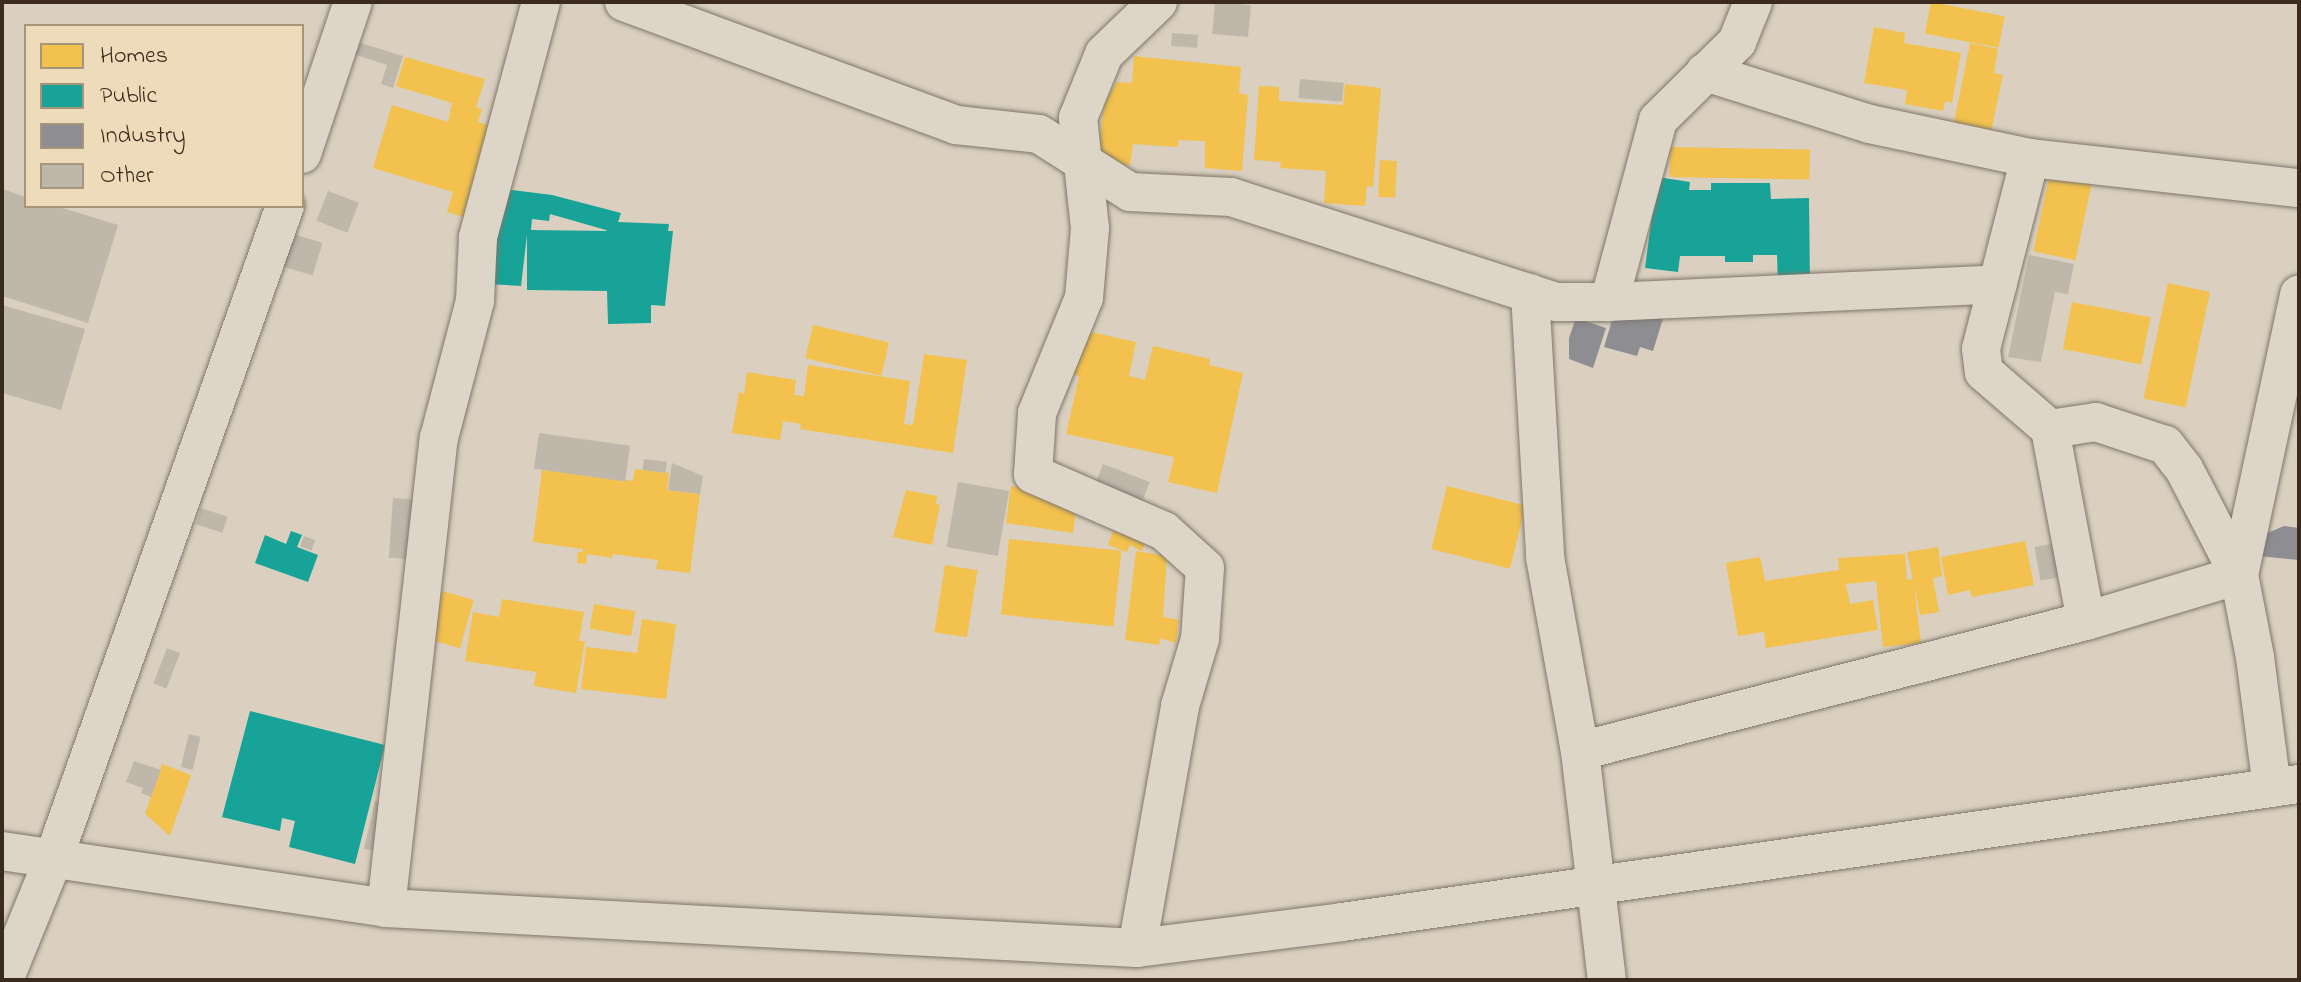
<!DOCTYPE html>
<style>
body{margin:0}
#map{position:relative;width:2301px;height:982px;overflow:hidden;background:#dbd0bf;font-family:"Indie Flower",sans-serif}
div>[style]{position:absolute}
.homes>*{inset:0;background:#f2c14e;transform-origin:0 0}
.public>*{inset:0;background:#17a398}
.industry>*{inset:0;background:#8d8d92}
.building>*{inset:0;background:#bfb7aa;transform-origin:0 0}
.roads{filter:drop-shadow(0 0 2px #7e766b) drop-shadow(0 0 2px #7e766b)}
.minor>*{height:38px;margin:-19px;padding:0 19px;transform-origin:19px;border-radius:19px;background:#ddd5c8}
span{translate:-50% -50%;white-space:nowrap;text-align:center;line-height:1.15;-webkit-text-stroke:8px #eedbb9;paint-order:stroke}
.frame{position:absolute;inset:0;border:4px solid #3b2a1e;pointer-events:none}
.legend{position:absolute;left:24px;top:24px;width:280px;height:184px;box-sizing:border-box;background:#eedbb9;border:2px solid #a6947b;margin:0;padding:10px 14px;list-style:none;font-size:24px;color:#3b2a1e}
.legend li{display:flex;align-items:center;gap:16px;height:40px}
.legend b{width:40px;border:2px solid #a6947b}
</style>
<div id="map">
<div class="homes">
<i style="left:1931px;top:2px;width:75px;height:32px;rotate:11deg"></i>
<i style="clip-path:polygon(1874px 27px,1905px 33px,1904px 43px,1961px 53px,1952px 103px,1945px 101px,1943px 111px,1905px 104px,1907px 90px,1864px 83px)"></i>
<i style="clip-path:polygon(1970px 43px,1998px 49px,1994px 73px,2003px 75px,1989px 141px,1952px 132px)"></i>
<i style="clip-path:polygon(1134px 56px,1241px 67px,1239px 93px,1248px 95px,1242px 171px,1205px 168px,1205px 141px,1178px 140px,1178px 147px,1133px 144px,1130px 165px,1098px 161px,1104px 103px,1117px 82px,1132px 83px)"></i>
<i style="clip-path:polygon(405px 57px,485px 79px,476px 107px,482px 109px,478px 122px,500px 129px,473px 220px,447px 212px,453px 192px,373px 168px,392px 105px,448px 122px,452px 103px,396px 86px)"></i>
<i style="clip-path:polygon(1345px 84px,1381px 88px,1373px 187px,1367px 186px,1365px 206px,1324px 203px,1326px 171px,1280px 168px,1281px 162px,1254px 160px,1259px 86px,1279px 87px,1279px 101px,1343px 105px)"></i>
<i style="left:1670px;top:147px;width:140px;height:30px;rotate:1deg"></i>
<i style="left:1380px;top:160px;width:17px;height:37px;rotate:3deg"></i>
<i style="left:2050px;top:173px;width:43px;height:80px;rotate:12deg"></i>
<i style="left:2168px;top:283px;width:43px;height:118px;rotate:12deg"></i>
<i style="left:2072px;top:302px;width:80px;height:48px;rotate:11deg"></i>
<i style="left:813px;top:325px;width:78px;height:34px;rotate:13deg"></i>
<i style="clip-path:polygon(1082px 330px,1136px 342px,1129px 376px,1145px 380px,1153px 346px,1210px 359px,1209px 365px,1243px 373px,1217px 493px,1168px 482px,1174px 457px,1066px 434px,1079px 377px,1073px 373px)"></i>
<i style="clip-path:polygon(924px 354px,967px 360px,953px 453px,800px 429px,801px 424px,783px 421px,780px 440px,732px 433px,739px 392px,744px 394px,747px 372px,796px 380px,794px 395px,804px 396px,808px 365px,910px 381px,904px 424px,913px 425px)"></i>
<i style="clip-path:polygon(635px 469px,669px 473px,667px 490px,700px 494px,690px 573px,656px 569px,658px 560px,613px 554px,612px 558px,587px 554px,586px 564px,577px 563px,578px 552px,583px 552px,583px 549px,533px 542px,542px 470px,633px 481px)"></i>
<i style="clip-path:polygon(1011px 486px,1041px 491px,1076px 508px,1073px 533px,1006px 523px)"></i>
<i style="left:1447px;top:486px;width:81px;height:65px;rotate:14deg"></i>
<i style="clip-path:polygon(906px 490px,937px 496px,936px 504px,940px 505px,932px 545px,893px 537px)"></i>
<i style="clip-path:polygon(1116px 523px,1148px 536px,1142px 551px,1130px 545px,1127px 552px,1108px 545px)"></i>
<i style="left:1009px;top:539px;width:113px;height:76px;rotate:6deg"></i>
<i style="clip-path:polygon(2025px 541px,2034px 585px,1972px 597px,1970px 590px,1948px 595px,1941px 557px)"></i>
<i style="clip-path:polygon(1938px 547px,1942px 576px,1933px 578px,1939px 612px,1920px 615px,1907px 552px)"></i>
<i style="clip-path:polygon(1136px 551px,1167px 556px,1163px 617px,1179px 620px,1176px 643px,1160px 638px,1159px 645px,1125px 640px)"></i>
<i style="clip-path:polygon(1905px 554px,1907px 580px,1913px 579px,1921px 643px,1883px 647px,1876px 581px,1846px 584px,1850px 604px,1873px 600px,1878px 630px,1766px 648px,1764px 632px,1738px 636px,1726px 563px,1760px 557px,1765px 581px,1839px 570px,1838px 558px)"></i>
<i style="left:945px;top:565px;width:33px;height:68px;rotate:9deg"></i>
<i style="left:442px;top:591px;width:33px;height:50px;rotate:16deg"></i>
<i style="clip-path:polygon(502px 599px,584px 612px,579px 641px,585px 641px,576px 693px,534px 686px,536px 672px,465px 661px,473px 612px,499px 617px)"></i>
<i style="left:594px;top:604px;width:42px;height:25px;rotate:10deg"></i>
<i style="clip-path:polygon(642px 619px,676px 624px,666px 699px,581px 689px,586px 647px,637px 653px)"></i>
<i style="clip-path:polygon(162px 764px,191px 775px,170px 836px,145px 814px)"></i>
</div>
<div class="public">
<i style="clip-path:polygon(1657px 177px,1690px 182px,1689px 190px,1711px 190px,1711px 183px,1770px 183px,1771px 199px,1809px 198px,1810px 286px,1778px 286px,1777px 255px,1753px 255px,1753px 262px,1725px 262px,1725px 256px,1680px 256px,1678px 272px,1645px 268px)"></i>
<i style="clip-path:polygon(evenodd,503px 189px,552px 195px,621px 213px,618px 222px,669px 224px,668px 231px,673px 231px,665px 306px,651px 305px,651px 323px,608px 324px,607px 291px,527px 290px,527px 235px,521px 286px,488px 284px,503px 189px,550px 214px,606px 230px,607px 231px,531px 230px,532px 219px,549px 221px,550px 214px)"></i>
<i style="clip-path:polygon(291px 531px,302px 535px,297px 547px,318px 555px,308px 582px,255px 563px,265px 535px,286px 544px)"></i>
<i style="clip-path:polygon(250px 711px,385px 745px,355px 864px,289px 847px,295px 821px,282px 818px,280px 831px,222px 817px)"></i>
</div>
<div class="industry">
<i style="clip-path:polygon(1643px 311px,1665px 312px,1653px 351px,1640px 347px,1637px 356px,1604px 347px,1613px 317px,1642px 320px)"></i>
<i style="clip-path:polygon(1576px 318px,1606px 328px,1593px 368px,1569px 359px,1569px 338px)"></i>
<i style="clip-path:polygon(2284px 526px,2299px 528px,2299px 560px,2259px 556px,2260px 536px)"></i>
</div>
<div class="building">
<i style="left:1215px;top:2px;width:36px;height:32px;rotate:5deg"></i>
<i style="left:1172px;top:33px;width:26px;height:13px;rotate:4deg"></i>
<i style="clip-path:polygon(357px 42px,403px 56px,393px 88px,381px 84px,387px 65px,353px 54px)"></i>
<i style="left:1300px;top:79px;width:44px;height:19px;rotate:5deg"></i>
<i style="clip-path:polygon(2px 189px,26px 197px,26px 206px,56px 206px,118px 225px,88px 323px,2px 296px)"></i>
<i style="left:328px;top:191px;width:33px;height:32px;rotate:21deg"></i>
<i style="left:290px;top:233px;width:34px;height:34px;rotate:17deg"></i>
<i style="clip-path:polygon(2029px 255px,2074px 264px,2068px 294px,2055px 292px,2041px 362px,2008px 357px)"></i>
<i style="clip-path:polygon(2px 305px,85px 329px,61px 410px,2px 393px)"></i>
<i style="left:539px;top:433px;width:92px;height:36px;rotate:8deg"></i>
<i style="left:644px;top:459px;width:23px;height:11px;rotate:7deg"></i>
<i style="clip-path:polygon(672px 463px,703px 476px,700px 494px,668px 490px)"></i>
<i style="left:1103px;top:464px;width:50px;height:28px;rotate:21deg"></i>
<i style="left:958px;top:482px;width:52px;height:66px;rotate:10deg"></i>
<i style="left:393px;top:498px;width:31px;height:60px;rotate:4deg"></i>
<i style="left:201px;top:508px;width:28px;height:17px;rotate:18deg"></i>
<i style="left:304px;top:536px;width:12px;height:11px;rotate:20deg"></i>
<i style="left:2063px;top:542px;width:34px;height:29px;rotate:80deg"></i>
<i style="left:167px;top:648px;width:14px;height:38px;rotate:21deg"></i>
<i style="left:189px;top:734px;width:12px;height:34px;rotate:14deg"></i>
<i style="clip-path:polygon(134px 761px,161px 770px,151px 797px,141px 793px,143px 788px,126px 782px)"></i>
<i style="left:375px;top:801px;width:13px;height:49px;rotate:13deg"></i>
</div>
<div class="roads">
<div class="minor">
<i style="left:624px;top:2px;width:354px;rotate:20.3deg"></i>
<i style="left:956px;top:125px;width:83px;rotate:6.2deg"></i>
<i style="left:1039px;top:134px;width:108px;rotate:32.5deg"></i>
<i style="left:1130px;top:192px;width:101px;rotate:2.8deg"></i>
<i style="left:1231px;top:197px;width:342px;rotate:17.9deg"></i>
<i style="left:1557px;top:302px;width:52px"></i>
<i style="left:1609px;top:302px;width:188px;rotate:-74.9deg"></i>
<i style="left:1658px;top:120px;width:111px;rotate:-44.6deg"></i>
<i style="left:1737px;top:42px;width:43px;rotate:-68.2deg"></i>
<i style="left:1705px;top:72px;width:173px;rotate:17.5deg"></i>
<i style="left:1870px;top:124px;width:164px;rotate:12deg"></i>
<i style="left:2030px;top:158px;width:271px;rotate:6.4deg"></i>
<i style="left:302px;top:154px;width:160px;rotate:-71.5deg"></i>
<i style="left:2030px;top:158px;width:197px;rotate:104.4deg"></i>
<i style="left:1981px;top:349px;width:23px;rotate:83deg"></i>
<i style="left:1984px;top:372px;width:87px;rotate:40.8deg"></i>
<i style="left:2050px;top:429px;width:195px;rotate:79.4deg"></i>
<i style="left:1530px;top:293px;width:264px;rotate:86.7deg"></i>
<i style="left:1545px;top:557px;width:197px;rotate:79.8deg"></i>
<i style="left:1580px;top:751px;width:231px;rotate:83.3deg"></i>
<i style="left:1609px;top:302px;width:389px;rotate:-2.6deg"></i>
<i style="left:1580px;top:751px;width:522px;rotate:-14.41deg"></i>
<i style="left:2086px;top:621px;width:160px;rotate:-16.7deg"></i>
<i style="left:2239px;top:575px;width:119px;rotate:-117.4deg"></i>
<i style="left:2184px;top:469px;width:31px;rotate:-128deg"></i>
<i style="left:2165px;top:445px;width:73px;rotate:-161.6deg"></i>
<i style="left:2096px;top:422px;width:47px;rotate:171.3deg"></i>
<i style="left:2272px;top:788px;width:132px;rotate:-97.4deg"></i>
<i style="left:2255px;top:657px;width:84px;rotate:-101deg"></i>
<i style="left:2239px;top:575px;width:287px;rotate:-77.9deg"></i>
<i style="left:2px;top:851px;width:388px;rotate:8.4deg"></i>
<i style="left:386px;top:908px;width:752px;rotate:3.05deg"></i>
<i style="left:1137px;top:948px;width:207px;rotate:-7.2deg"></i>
<i style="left:1342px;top:922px;width:967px;rotate:-8.21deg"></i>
<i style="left:386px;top:908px;width:473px;rotate:-83.6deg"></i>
<i style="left:439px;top:438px;width:142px;rotate:-75.3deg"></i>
<i style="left:475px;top:301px;width:64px;rotate:-87.3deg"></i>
<i style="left:478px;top:237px;width:243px;rotate:-75deg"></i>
<i style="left:1137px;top:948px;width:246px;rotate:-79.9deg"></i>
<i style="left:1180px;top:706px;width:70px;rotate:-73.4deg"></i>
<i style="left:1200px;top:639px;width:71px;rotate:-86deg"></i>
<i style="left:1205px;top:568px;width:55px;rotate:-137.9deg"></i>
<i style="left:1164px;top:531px;width:143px;rotate:-156.5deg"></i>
<i style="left:1033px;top:474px;width:61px;rotate:-86.2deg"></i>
<i style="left:1037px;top:413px;width:124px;rotate:-67.8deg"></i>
<i style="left:1084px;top:298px;width:70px;rotate:-85.1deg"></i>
<i style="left:1090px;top:228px;width:111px;rotate:-96.2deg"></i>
<i style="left:1078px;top:118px;width:69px;rotate:-67.9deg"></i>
<i style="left:1104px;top:54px;width:75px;rotate:-43.9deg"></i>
<i style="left:4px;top:980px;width:130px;rotate:-67.8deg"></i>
<i style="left:53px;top:860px;width:694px;rotate:-70.47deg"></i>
</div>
</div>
<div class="frame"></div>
<ul class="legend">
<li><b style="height:22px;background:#f2c14e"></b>Homes</li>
<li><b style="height:22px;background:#17a398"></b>Public</li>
<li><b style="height:22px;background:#8d8d92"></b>Industry</li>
<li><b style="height:22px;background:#bfb7aa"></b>Other</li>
</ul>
</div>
